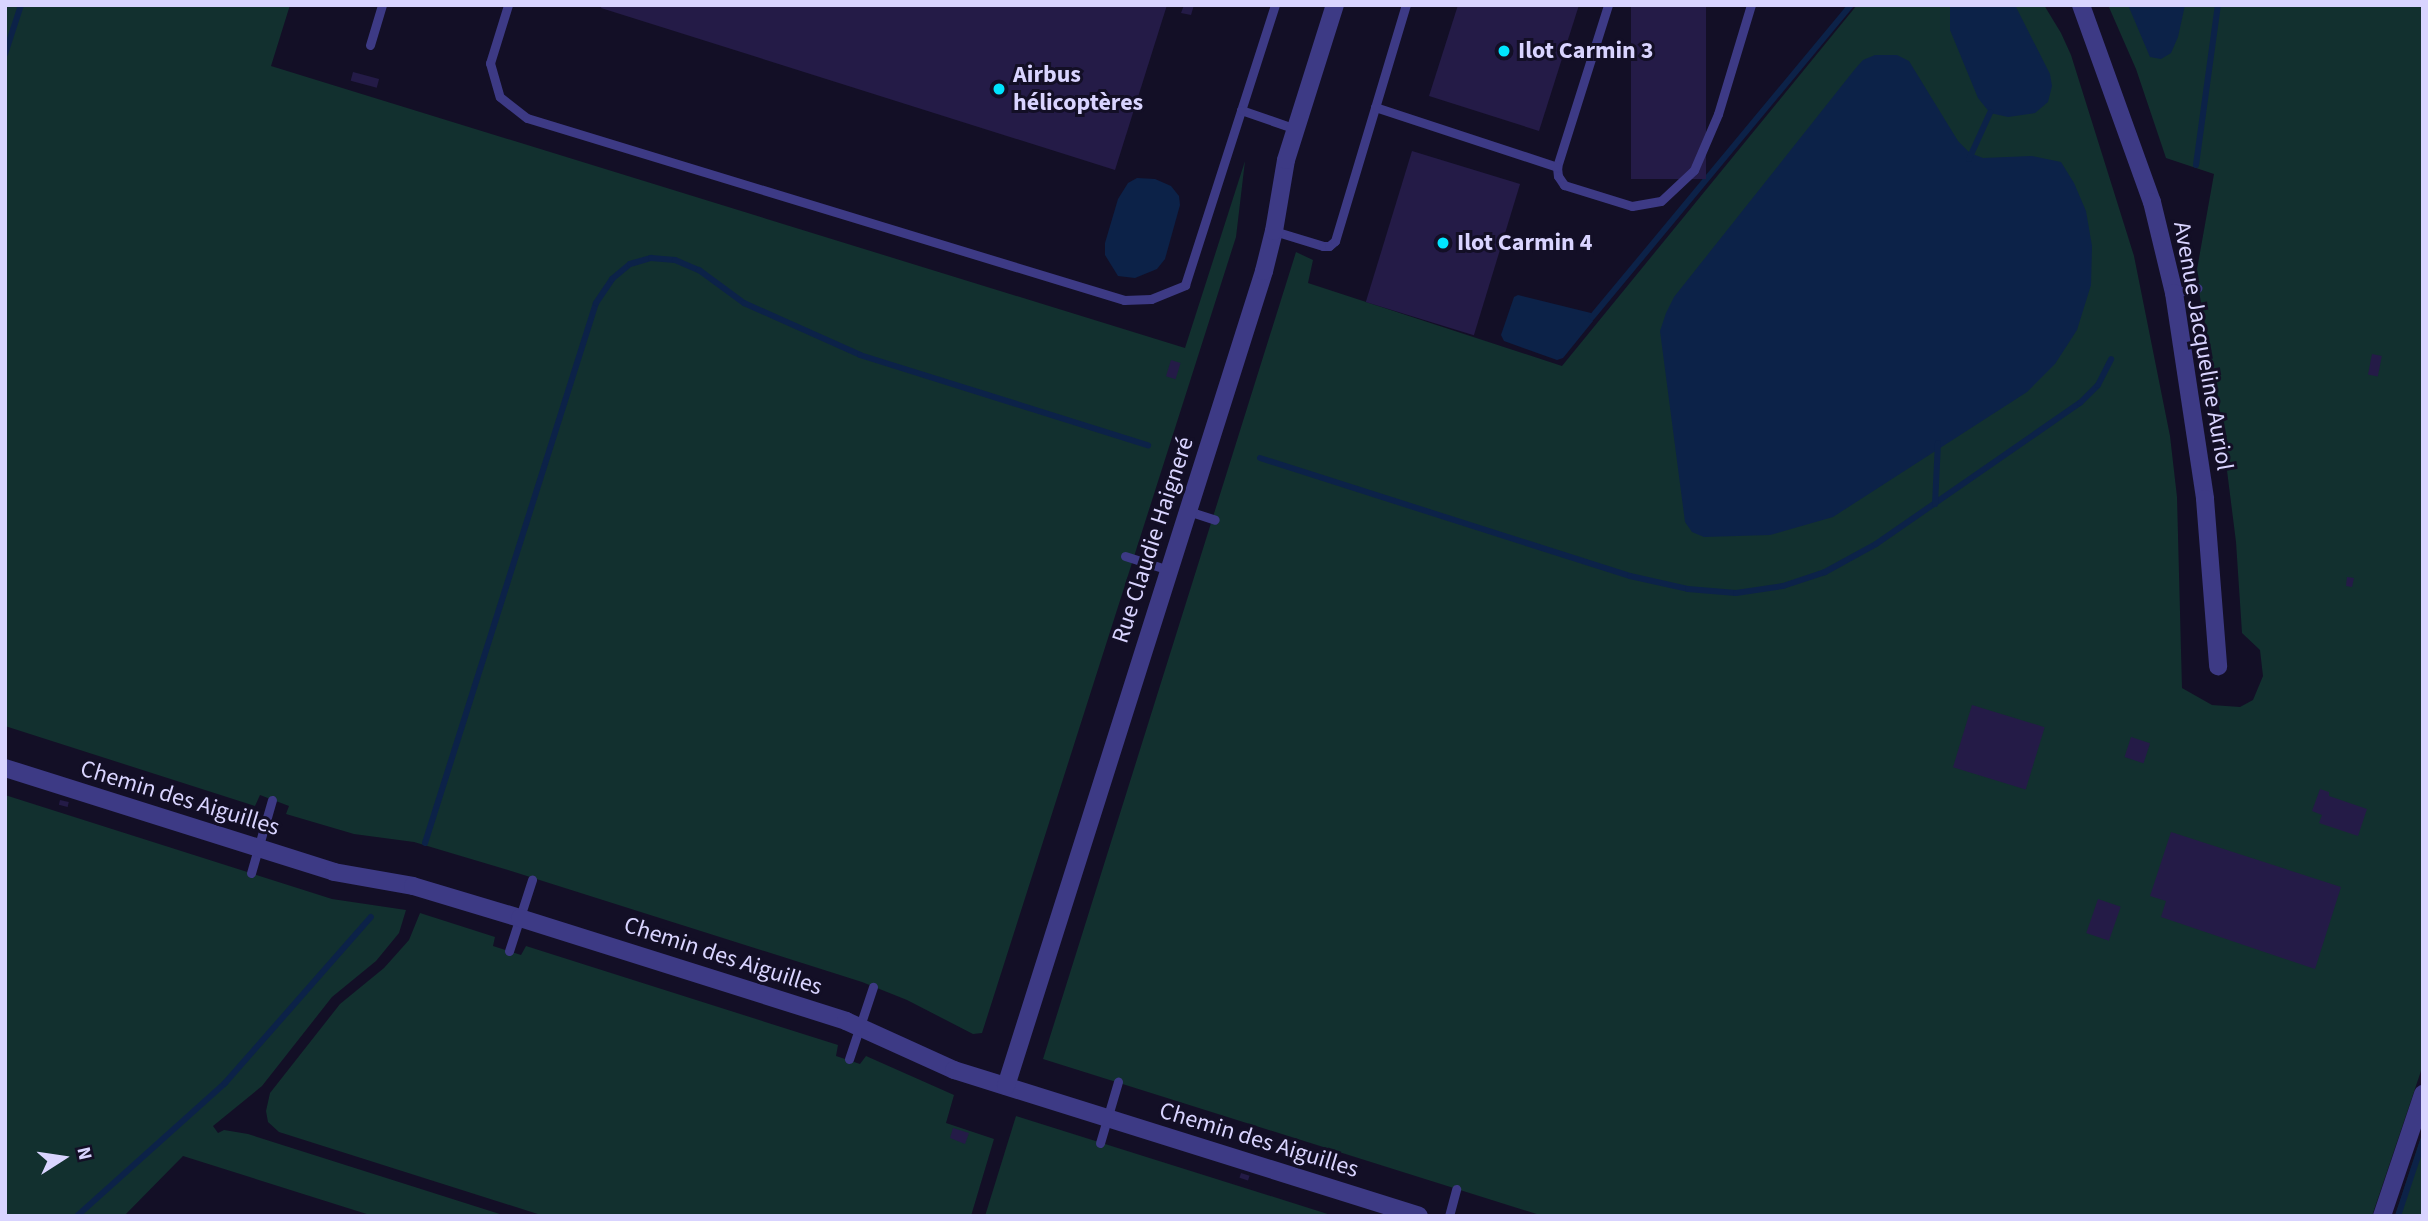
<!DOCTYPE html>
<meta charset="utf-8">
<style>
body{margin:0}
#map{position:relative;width:2428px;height:1221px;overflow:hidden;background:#130f26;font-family:"Source Sans 3",sans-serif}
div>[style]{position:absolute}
.green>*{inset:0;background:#12302f}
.water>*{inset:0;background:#0c2248}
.stream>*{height:6px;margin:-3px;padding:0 3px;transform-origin:3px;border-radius:3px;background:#0c2248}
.building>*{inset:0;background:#241b47;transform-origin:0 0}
.lane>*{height:9px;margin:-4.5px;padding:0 4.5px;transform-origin:4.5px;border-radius:4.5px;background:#3d3a85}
.street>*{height:18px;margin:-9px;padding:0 9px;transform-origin:9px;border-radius:9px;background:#3d3a85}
.dots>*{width:19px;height:19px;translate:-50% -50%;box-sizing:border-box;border:4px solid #130f26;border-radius:50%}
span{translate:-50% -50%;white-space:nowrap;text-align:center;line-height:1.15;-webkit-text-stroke:6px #130f26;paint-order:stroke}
.poi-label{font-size:24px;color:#d9d4ff;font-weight:700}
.left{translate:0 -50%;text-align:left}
.street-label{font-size:24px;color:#d9d4ff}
.frame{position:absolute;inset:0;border:7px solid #d9d4ff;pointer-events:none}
.north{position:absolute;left:28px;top:1123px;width:70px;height:70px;-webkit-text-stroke:5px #130f26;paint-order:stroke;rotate:78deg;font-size:19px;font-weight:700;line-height:28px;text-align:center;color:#d9d4ff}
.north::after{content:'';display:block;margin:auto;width:24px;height:32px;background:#d9d4ff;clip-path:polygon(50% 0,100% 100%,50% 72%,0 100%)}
</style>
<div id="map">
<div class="green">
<i style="clip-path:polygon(5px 5px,290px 5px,271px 66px,1185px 348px,1245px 161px,1236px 237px,982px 1033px,973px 1034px,907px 1000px,862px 982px,508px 870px,414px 842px,354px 834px,286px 814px,289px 806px,260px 795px,255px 806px,5px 726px)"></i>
<i style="clip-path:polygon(1857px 5px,2044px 5px,2061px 33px,2071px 55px,2134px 256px,2170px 436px,2177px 497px,2182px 688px,2212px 705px,2240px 707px,2253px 700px,2263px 676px,2260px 650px,2242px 633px,2236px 542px,2217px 391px,2196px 275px,2214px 174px,2166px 158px,2136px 69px,2108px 5px,2423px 5px,2423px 1065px,2372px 1216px,1543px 1216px,1043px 1059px,1296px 252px,1313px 260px,1308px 283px,1562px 366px)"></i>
<i style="clip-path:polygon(5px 795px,332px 899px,406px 910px,399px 933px,376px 961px,332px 997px,262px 1086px,213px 1126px,218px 1133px,224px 1130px,248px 1134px,506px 1216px,373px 1216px,183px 1156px,124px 1216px,5px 1216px)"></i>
<i style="clip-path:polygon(420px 913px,495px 937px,493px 946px,521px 955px,526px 946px,838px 1045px,836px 1056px,860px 1064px,866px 1056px,954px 1095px,946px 1123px,994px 1139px,971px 1216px,544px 1216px,279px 1132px,268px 1122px,266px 1111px,270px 1093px,340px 1004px,384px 968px,409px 940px)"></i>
<i style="clip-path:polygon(1016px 1116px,1334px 1216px,985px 1216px)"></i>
<i style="clip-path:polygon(2423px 1131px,2423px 1216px,2395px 1216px)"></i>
</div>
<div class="water">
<i style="clip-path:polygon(1950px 5px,2015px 5px,2050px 74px,2052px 86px,2048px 102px,2035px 113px,2008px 117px,1990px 113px,1978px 98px,1950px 30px)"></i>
<i style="clip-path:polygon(2128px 5px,2185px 5px,2178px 37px,2171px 53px,2161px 59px,2150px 57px)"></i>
<i style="clip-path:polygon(1875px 55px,1897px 55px,1909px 61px,1958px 141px,1970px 153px,1983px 158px,2032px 156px,2061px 162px,2074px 183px,2086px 211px,2092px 246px,2091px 285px,2077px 330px,2055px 364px,2027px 392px,1833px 517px,1770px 535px,1704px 537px,1692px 532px,1685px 522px,1660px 331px,1666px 313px,1674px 297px,1855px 69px,1863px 60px)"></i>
<i style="clip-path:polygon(1137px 178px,1155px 179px,1171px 186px,1179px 196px,1180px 205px,1165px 259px,1157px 269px,1135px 278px,1118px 276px,1105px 255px,1105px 243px,1118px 199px,1128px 183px)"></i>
<i style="clip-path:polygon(1518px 295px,1591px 313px,1593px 321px,1563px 358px,1557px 360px,1504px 341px,1501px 335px,1514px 297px)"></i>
</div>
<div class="stream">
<i style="left:5px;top:54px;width:52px;rotate:-71.9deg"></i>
<i style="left:1969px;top:159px;width:51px;rotate:-65.5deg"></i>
<i style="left:2196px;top:165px;width:162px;rotate:-82.2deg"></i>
<i style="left:1592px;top:317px;width:405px;rotate:-50.3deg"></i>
<i style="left:1260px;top:458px;width:388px;rotate:17.7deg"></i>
<i style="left:1630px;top:576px;width:59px;rotate:12.6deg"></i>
<i style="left:1688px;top:589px;width:48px;rotate:4.8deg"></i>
<i style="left:1736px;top:593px;width:48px;rotate:-8.5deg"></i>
<i style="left:1783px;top:586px;width:44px;rotate:-18.4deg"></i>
<i style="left:1825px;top:572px;width:58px;rotate:-28.8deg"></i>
<i style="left:1876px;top:544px;width:248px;rotate:-34.7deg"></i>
<i style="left:2080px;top:403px;width:25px;rotate:-45deg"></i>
<i style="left:2098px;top:385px;width:29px;rotate:-63deg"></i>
<i style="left:1935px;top:504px;width:61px;rotate:-87.2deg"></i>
<i style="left:425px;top:843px;width:566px;rotate:-72.43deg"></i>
<i style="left:596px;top:303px;width:29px;rotate:-56deg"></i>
<i style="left:612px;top:279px;width:23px;rotate:-40deg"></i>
<i style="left:630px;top:264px;width:22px;rotate:-16deg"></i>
<i style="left:651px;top:258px;width:24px;rotate:5deg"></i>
<i style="left:675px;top:260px;width:26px;rotate:23deg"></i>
<i style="left:699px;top:270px;width:56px;rotate:36.3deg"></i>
<i style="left:744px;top:303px;width:127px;rotate:24.1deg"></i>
<i style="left:860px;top:355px;width:302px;rotate:17.4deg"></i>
<i style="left:77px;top:1216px;width:199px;rotate:-41.9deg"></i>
<i style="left:225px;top:1083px;width:221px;rotate:-48.7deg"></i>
<i style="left:2398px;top:1216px;width:79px;rotate:-71.6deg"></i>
</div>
<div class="building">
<i style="clip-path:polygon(602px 5px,1167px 5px,1115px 170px,601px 8px)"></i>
<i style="clip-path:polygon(1184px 5px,1194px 5px,1191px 15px,1181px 13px)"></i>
<i style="clip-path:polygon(1458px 5px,1579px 5px,1539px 131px,1429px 96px)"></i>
<i style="left:1631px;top:5px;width:75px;height:174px"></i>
<i style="left:353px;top:72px;width:27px;height:9px;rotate:15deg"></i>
<i style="left:1412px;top:151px;width:113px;height:158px;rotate:17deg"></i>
<i style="left:2372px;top:354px;width:10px;height:21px;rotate:11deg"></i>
<i style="left:1171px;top:360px;width:10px;height:17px;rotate:17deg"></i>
<i style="clip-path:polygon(2347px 577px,2354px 578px,2352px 587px,2346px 586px)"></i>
<i style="left:1972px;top:705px;width:76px;height:65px;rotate:17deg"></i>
<i style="left:2131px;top:737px;width:20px;height:21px;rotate:18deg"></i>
<i style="clip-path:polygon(2320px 789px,2329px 792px,2329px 796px,2367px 809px,2358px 836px,2319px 823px,2322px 815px,2312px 811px)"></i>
<i style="left:60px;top:800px;width:9px;height:5px;rotate:13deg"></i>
<i style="clip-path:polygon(2171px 832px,2341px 887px,2315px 969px,2161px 917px,2166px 901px,2150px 896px)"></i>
<i style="left:2098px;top:899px;width:24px;height:36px;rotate:19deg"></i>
<i style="clip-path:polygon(953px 1128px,969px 1133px,965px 1144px,950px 1138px)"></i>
<i style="left:1241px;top:1173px;width:9px;height:5px;rotate:18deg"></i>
</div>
<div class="lane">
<i style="left:508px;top:5px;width:61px;rotate:107.2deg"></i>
<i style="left:490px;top:63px;width:35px;rotate:74deg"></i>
<i style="left:500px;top:97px;width:34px;rotate:38deg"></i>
<i style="left:527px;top:118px;width:624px;rotate:16.95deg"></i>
<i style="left:1124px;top:300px;width:27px;rotate:-2deg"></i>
<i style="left:1151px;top:299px;width:37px;rotate:-22deg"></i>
<i style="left:1185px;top:285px;width:294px;rotate:-72.2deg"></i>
<i style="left:1608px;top:5px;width:170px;rotate:107.5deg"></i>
<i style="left:1557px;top:167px;width:9px;rotate:84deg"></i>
<i style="left:1558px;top:176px;width:11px;rotate:56deg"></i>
<i style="left:1564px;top:185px;width:71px;rotate:17.2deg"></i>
<i style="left:1632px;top:206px;width:29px;rotate:-10deg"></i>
<i style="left:1661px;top:201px;width:45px;rotate:-43.2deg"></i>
<i style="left:1694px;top:170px;width:61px;rotate:-66.8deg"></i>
<i style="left:1718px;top:114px;width:114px;rotate:-73.2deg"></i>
<i style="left:370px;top:45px;width:42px;rotate:-73.3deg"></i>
<i style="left:1375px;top:107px;width:192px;rotate:18.2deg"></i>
<i style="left:1241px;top:110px;width:58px;rotate:19.1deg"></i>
<i style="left:1274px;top:231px;width:51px;rotate:17deg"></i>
<i style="left:1323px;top:246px;width:6px"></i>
<i style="left:1329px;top:246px;width:8px;rotate:-40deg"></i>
<i style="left:1335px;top:241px;width:246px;rotate:-73.3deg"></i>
<i style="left:2174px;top:293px;width:24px;rotate:-12deg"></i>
<i style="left:1188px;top:511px;width:28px;rotate:18deg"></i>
<i style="left:1125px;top:556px;width:46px;rotate:17.7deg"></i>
<i style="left:251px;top:873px;width:76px;rotate:-74deg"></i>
<i style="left:509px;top:951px;width:75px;rotate:-72.1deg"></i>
<i style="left:849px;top:1059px;width:76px;rotate:-71.6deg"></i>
<i style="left:1100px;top:1143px;width:64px;rotate:-73.6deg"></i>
<i style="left:1449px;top:1216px;width:28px;rotate:-75deg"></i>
</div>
<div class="street">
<i style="left:2081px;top:5px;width:209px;rotate:70.2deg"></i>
<i style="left:2152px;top:202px;width:94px;rotate:76.4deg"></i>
<i style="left:2174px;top:293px;width:208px;rotate:81.4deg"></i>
<i style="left:2205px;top:499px;width:168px;rotate:85.5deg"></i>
<i style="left:5px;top:768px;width:345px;rotate:17.5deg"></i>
<i style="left:334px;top:872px;width:80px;rotate:10deg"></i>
<i style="left:413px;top:886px;width:112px;rotate:16.7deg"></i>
<i style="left:520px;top:918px;width:342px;rotate:17.5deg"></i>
<i style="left:846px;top:1021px;width:119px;rotate:24.4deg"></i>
<i style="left:954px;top:1070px;width:487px;rotate:17.4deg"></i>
<i style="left:1006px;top:1086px;width:855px;rotate:-72.43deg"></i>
<i style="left:1264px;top:271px;width:41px;rotate:-76deg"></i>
<i style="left:1274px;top:231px;width:72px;rotate:-80.4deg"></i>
<i style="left:1286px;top:160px;width:163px;rotate:-72.5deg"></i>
<i style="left:2382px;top:1216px;width:129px;rotate:-71.4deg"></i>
</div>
<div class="dots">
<i style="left:1504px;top:51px;background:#00e5ff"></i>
<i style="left:999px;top:89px;background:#00e5ff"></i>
<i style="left:1443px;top:243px;background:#00e5ff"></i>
</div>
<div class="poi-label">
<span class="left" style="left:1518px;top:51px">Ilot Carmin 3</span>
<span class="left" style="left:1013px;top:89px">Airbus<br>hélicoptères</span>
<span class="left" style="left:1457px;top:243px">Ilot Carmin 4</span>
</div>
<div class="street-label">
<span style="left:2203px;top:346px;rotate:80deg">Avenue Jacqueline Auriol</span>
<span style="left:1153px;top:540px;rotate:-72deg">Rue Claudie Haigneré</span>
<span style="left:180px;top:798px;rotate:17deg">Chemin des Aiguilles</span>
<span style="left:723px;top:956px;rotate:18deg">Chemin des Aiguilles</span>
<span style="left:1259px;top:1140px;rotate:17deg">Chemin des Aiguilles</span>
</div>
<div class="frame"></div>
<div class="north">N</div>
</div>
